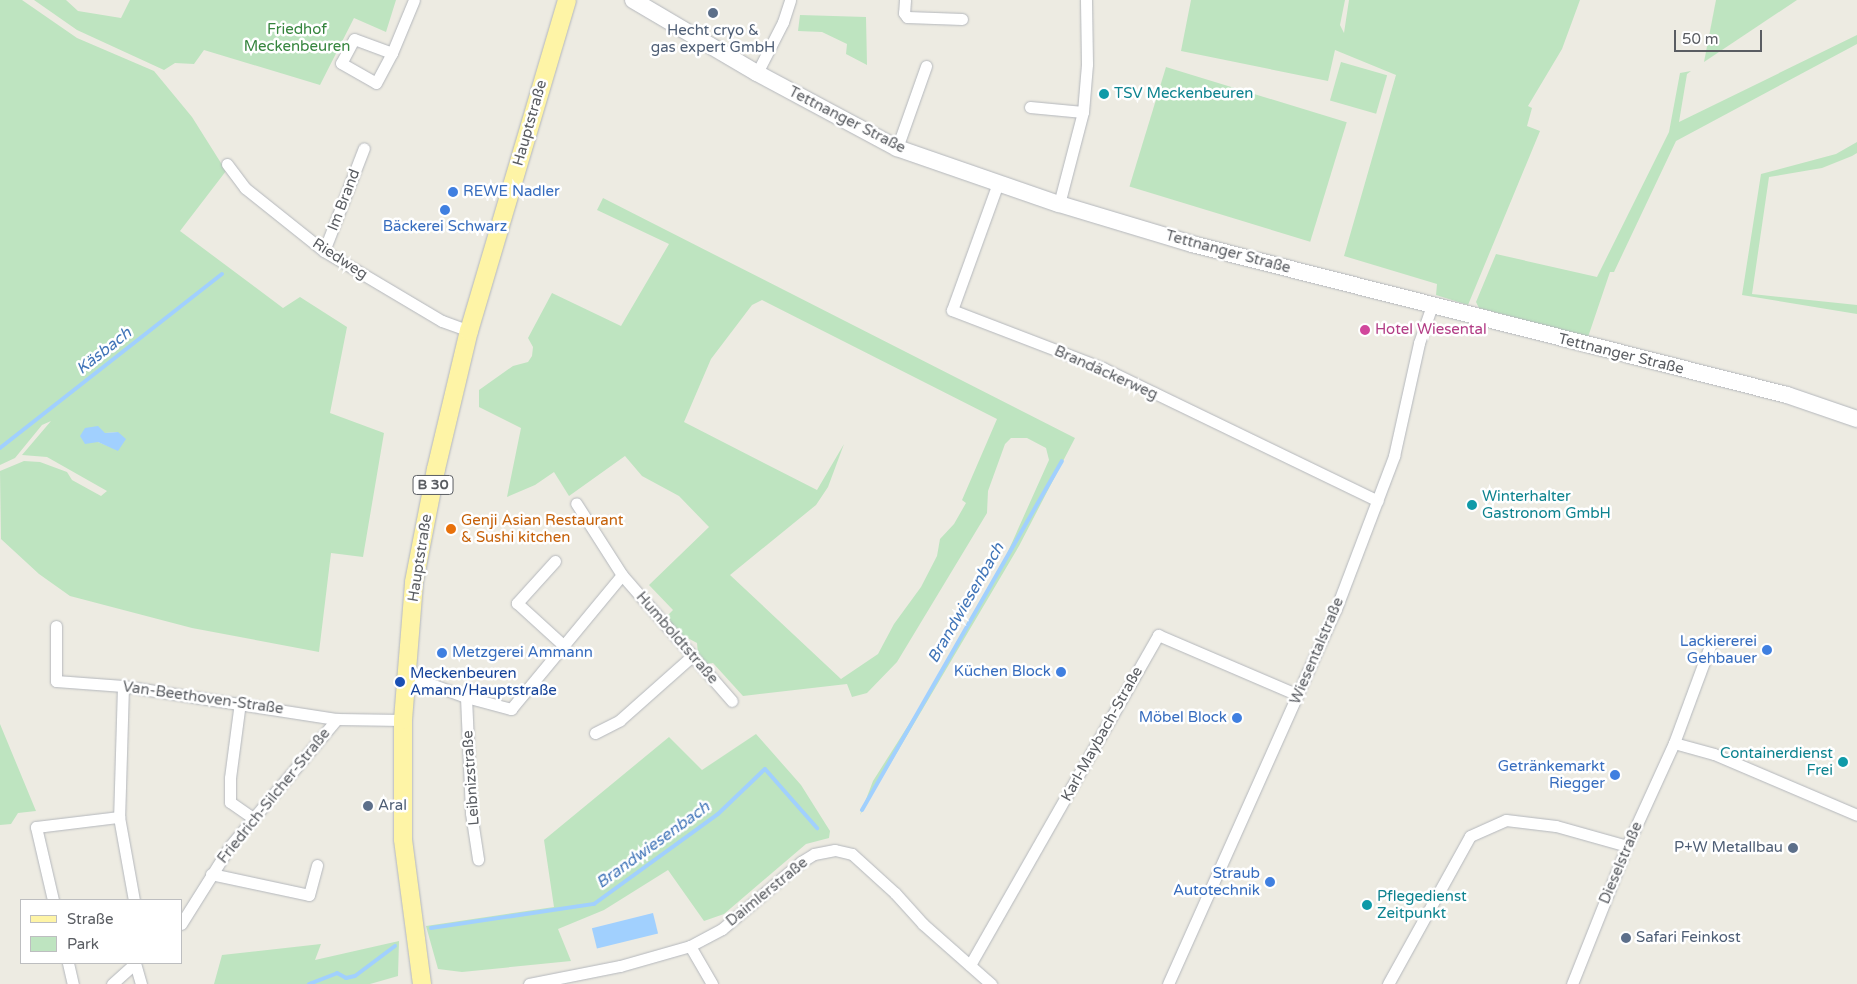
<!DOCTYPE html>
<meta charset="utf-8">
<style>
body{margin:0}
#map{position:relative;width:1857px;height:984px;overflow:hidden;background:#edebe2;font-family:"Varela Round",sans-serif}
div>[style]{position:absolute}
.green>*{inset:0;background:#bee4c0;transform-origin:0 0}
.water>*{inset:0;background:#a1d0fe;transform-origin:0 0}
.stream>*{height:4px;margin:-2px;padding:0 2px;transform-origin:2px;border-radius:2px;background:#a1d0fe}
.roads{filter:drop-shadow(0 0 1px #b4b7bc) drop-shadow(0 0 1px #b4b7bc)}
.street>*{height:11px;margin:-5.5px;padding:0 5.5px;transform-origin:5.5px;border-radius:5.5px;background:#fff}
.secondary>*{height:16px;margin:-8px;padding:0 8px;transform-origin:8px;border-radius:8px;background:#fff}
.primary>*{height:18px;margin:-9px;padding:0 9px;transform-origin:9px;border-radius:9px;background:#fef4a6}
.dots>*{width:14px;height:14px;translate:-50% -50%;box-sizing:border-box;border:2px solid #fff;border-radius:50%}
span{translate:-50% -50%;white-space:nowrap;text-align:center;line-height:1.15;-webkit-text-stroke:5px #fff;paint-order:stroke}
.shield-label span{padding:1px 4px;background:#fff;border:1px solid;border-radius:4px;-webkit-text-stroke-width:0}
.shield-label{font-size:14px;color:#5a5d62;font-weight:700}
.park-label{font-size:15px;color:#36853e}
.service-label{font-size:15px;color:#4e5e75}
.left{translate:0 -50%;text-align:left}
.right{translate:-100% -50%;text-align:right}
.culture-label{font-size:15px;color:#0d838f}
.street-label{font-size:15px;color:#5a5d62}
.shop-label{font-size:15px;color:#366cbe}
.hotel-label{font-size:15px;color:#b23c85}
.food-label{font-size:15px;color:#c56008}
.transit-label{font-size:15px;color:#164399}
.water-label{font-size:16px;color:#4175b8;font-style:italic}
.legend{position:absolute;left:20px;top:899px;width:162px;height:65px;box-sizing:border-box;background:#fff;border:1px solid #bdbec0;margin:0;padding:6px 9px;list-style:none;font-size:15px;color:#5a5d62}
.legend li{display:flex;align-items:center;gap:10px;height:25px}
.legend b{width:25px;border:1px solid #bdbec0}
.scale{position:absolute;left:1674px;top:30px;width:88px;height:22px;box-sizing:border-box;border:2px solid #5a5d62;border-top:0;padding-left:6px;font-size:15px;line-height:18px;white-space:nowrap;color:#5a5d62;-webkit-text-stroke:4px #fff;paint-order:stroke}
</style>
<div id="map">
<div class="green">
<i style="clip-path:polygon(evenodd,0 0,22px 0,77px 38px,154px 71px,192px 117px,226px 171px,180px 231px,283px 308px,300px 297px,347px 327px,330px 413px,384px 433px,363px 557px,331px 553px,319px 652px,192px 628px,70px 596px,39px 574px,1px 539px,0 471px,24px 461px,40px 462px,67px 472px,72px 480px,101px 496px,107px 491px,47px 457px,22px 455px,51px 421px,42px 425px,15px 458px,0 465px,0 0,118px 432px,118px 450px,98px 442px,105px 433px,118px 432px)"></i>
<i style="clip-path:polygon(34px 0,66px 0,78px 11px,121px 18px,130px 0,396px 0,386px 32px,354px 18px,320px 85px,204px 50px,194px 64px,175px 63px,164px 70px,77px 30px)"></i>
<i style="clip-path:polygon(1191px 0,1345px 0,1340px 25px,1344px 33px,1349px 0,1580px 0,1562px 49px,1528px 106px,1532px 108px,1527px 126px,1540px 131px,1468px 305px,1436px 295px,1437px 284px,1344px 256px,1396px 75px,1335px 50px,1328px 81px,1181px 51px)"></i>
<i style="clip-path:polygon(1716px 0,1797px 0,1704px 62px)"></i>
<i style="clip-path:polygon(800px 15px,866px 17px,867px 65px,846px 54px,847px 44px,822px 32px,798px 31px)"></i>
<i style="clip-path:polygon(1857px 35px,1857px 44px,1676px 141px,1614px 272px,1610px 272px,1588px 337px,1479px 308px,1476px 302px,1496px 254px,1597px 277px,1669px 132px,1680px 73px,1691px 71px,1687px 74px,1679px 122px)"></i>
<i style="left:1341px;top:62px;width:48px;height:40px;rotate:16deg"></i>
<i style="left:1166px;top:67px;width:189px;height:125px;rotate:17deg"></i>
<i style="clip-path:polygon(1857px 142px,1857px 153px,1852px 156px,1822px 168px,1769px 177px,1752px 294px,1857px 305px,1857px 314px,1742px 295px,1761px 174px,1836px 154px)"></i>
<i style="clip-path:polygon(evenodd,603px 198px,1075px 438px,1019px 546px,860px 815px,873px 781px,942px 672px,997px 576px,1049px 460px,1046px 448px,1027px 438px,1011px 438px,1005px 444px,988px 491px,987px 513px,897px 662px,867px 693px,852px 697px,847px 684px,743px 696px,713px 663px,707px 664px,698px 654px,697px 643px,682px 635px,666px 617px,673px 610px,649px 585px,709px 527px,679px 496px,642px 476px,625px 456px,569px 496px,554px 472px,535px 485px,507px 497px,521px 428px,479px 407px,479px 390px,513px 366px,528px 362px,532px 356px,533px 347px,528px 338px,552px 293px,621px 326px,669px 244px,597px 210px,603px 198px,762px 300px,997px 419px,962px 500px,966px 503px,954px 524px,940px 539px,937px 556px,921px 587px,894px 624px,878px 654px,841px 679px,730px 575px,816px 505px,828px 487px,844px 444px,817px 490px,684px 422px,711px 359px,752px 305px,762px 300px)"></i>
<i style="clip-path:polygon(0 724px,36px 811px,18px 813px,11px 824px,0 825px)"></i>
<i style="clip-path:polygon(756px 734px,801px 785px,830px 831px,829px 838px,806px 844px,724px 914px,704px 921px,668px 870px,604px 910px,558px 929px,571px 961px,462px 972px,438px 969px,426px 926px,554px 907px,544px 840px,669px 737px,702px 770px)"></i>
<i style="clip-path:polygon(399px 941px,398px 976px,370px 984px,214px 984px,222px 955px,321px 944px,315px 960px)"></i>
</div>
<div class="water">
<i style="clip-path:polygon(98px 426px,105px 433px,118px 432px,126px 439px,118px 451px,98px 442px,85px 444px,80px 436px,85px 428px)"></i>
<i style="left:653px;top:913px;width:21px;height:63px;rotate:76deg"></i>
</div>
<div class="stream">
<i style="left:0;top:448px;width:282px;rotate:-38.1deg"></i>
<i style="left:862px;top:810px;width:402px;rotate:-60.2deg"></i>
<i style="left:431px;top:928px;width:165px;rotate:-8.4deg"></i>
<i style="left:594px;top:904px;width:153px;rotate:-36deg"></i>
<i style="left:718px;top:814px;width:65px;rotate:-43.8deg"></i>
<i style="left:765px;top:769px;width:79px;rotate:48.6deg"></i>
<i style="left:309px;top:984px;width:30px;rotate:-21deg"></i>
<i style="left:337px;top:973px;width:10px;rotate:29deg"></i>
<i style="left:346px;top:978px;width:9px;rotate:-13deg"></i>
<i style="left:355px;top:976px;width:50px;rotate:-36.9deg"></i>
</div>
<div class="roads">
<div class="street">
<i style="left:905px;top:0;width:13px;rotate:94deg"></i>
<i style="left:904px;top:13px;width:5px;rotate:53deg"></i>
<i style="left:907px;top:17px;width:55px;rotate:2.1deg"></i>
<i style="left:392px;top:53px;width:40px;rotate:-159.8deg"></i>
<i style="left:354px;top:39px;width:27px;rotate:118deg"></i>
<i style="left:341px;top:63px;width:40px;rotate:29.7deg"></i>
<i style="left:376px;top:83px;width:34px;rotate:-62deg"></i>
<i style="left:392px;top:53px;width:57px;rotate:-67.5deg"></i>
<i style="left:757px;top:73px;width:57px;rotate:-63deg"></i>
<i style="left:783px;top:22px;width:23px;rotate:-72deg"></i>
<i style="left:1030px;top:107px;width:53px;rotate:5.4deg"></i>
<i style="left:897px;top:148px;width:87px;rotate:-70.5deg"></i>
<i style="left:227px;top:164px;width:30px;rotate:53deg"></i>
<i style="left:245px;top:188px;width:101px;rotate:38.6deg"></i>
<i style="left:324px;top:251px;width:137px;rotate:30.7deg"></i>
<i style="left:442px;top:321px;width:29px;rotate:20deg"></i>
<i style="left:998px;top:183px;width:135px;rotate:109.9deg"></i>
<i style="left:952px;top:310px;width:162px;rotate:21deg"></i>
<i style="left:1103px;top:368px;width:305px;rotate:25.8deg"></i>
<i style="left:1059px;top:204px;width:95px;rotate:-75.4deg"></i>
<i style="left:1083px;top:112px;width:48px;rotate:-85.2deg"></i>
<i style="left:1087px;top:64px;width:64px;rotate:-90.9deg"></i>
<i style="left:324px;top:251px;width:110px;rotate:-68.8deg"></i>
<i style="left:555px;top:561px;width:57px;rotate:132.1deg"></i>
<i style="left:517px;top:603px;width:62px;rotate:42.4deg"></i>
<i style="left:622px;top:575px;width:167px;rotate:48.9deg"></i>
<i style="left:56px;top:626px;width:55px;rotate:90deg"></i>
<i style="left:56px;top:681px;width:67px;rotate:4.3deg"></i>
<i style="left:123px;top:686px;width:217px;rotate:8.8deg"></i>
<i style="left:337px;top:719px;width:66px;rotate:0.9deg"></i>
<i style="left:406px;top:675px;width:64px;rotate:20.1deg"></i>
<i style="left:466px;top:697px;width:47px;rotate:14.9deg"></i>
<i style="left:511px;top:709px;width:174px;rotate:-50.4deg"></i>
<i style="left:622px;top:575px;width:85px;rotate:-122.6deg"></i>
<i style="left:123px;top:686px;width:131px;rotate:91.7deg"></i>
<i style="left:119px;top:817px;width:84px;rotate:79.8deg"></i>
<i style="left:466px;top:697px;width:116px;rotate:87.5deg"></i>
<i style="left:471px;top:813px;width:47px;rotate:81.3deg"></i>
<i style="left:240px;top:702px;width:77px;rotate:97.5deg"></i>
<i style="left:230px;top:778px;width:24px;rotate:90deg"></i>
<i style="left:230px;top:802px;width:28px;rotate:35deg"></i>
<i style="left:595px;top:733px;width:28px;rotate:-27deg"></i>
<i style="left:620px;top:720px;width:96px;rotate:-41.6deg"></i>
<i style="left:1674px;top:743px;width:107px;rotate:-69.7deg"></i>
<i style="left:211px;top:874px;width:100px;rotate:12.1deg"></i>
<i style="left:309px;top:895px;width:31px;rotate:-75deg"></i>
<i style="left:53px;top:900px;width:75px;rotate:-103.1deg"></i>
<i style="left:36px;top:827px;width:84px;rotate:-6.9deg"></i>
<i style="left:181px;top:924px;width:92px;rotate:-57.9deg"></i>
<i style="left:230px;top:846px;width:166px;rotate:-49.9deg"></i>
<i style="left:690px;top:946px;width:44px;rotate:59.9deg"></i>
<i style="left:68px;top:963px;width:22px;rotate:77deg"></i>
<i style="left:970px;top:965px;width:380px;rotate:-60.3deg"></i>
<i style="left:1158px;top:635px;width:152px;rotate:23.2deg"></i>
<i style="left:112px;top:984px;width:31px;rotate:-42deg"></i>
<i style="left:135px;top:963px;width:22px;rotate:74deg"></i>
<i style="left:529px;top:984px;width:93px;rotate:-11.2deg"></i>
<i style="left:620px;top:966px;width:73px;rotate:-15.9deg"></i>
<i style="left:690px;top:946px;width:36px;rotate:-28deg"></i>
<i style="left:722px;top:929px;width:104px;rotate:-40.3deg"></i>
<i style="left:801px;top:862px;width:15px;rotate:-32deg"></i>
<i style="left:814px;top:854px;width:21px;rotate:-11deg"></i>
<i style="left:835px;top:850px;width:17px;rotate:13deg"></i>
<i style="left:852px;top:854px;width:58px;rotate:42.2deg"></i>
<i style="left:895px;top:893px;width:42px;rotate:47.9deg"></i>
<i style="left:923px;top:924px;width:91px;rotate:41.4deg"></i>
<i style="left:1168px;top:984px;width:411px;rotate:-65.9deg"></i>
<i style="left:1336px;top:609px;width:164px;rotate:-69.2deg"></i>
<i style="left:1394px;top:456px;width:116px;rotate:-77.5deg"></i>
<i style="left:1419px;top:343px;width:39px;rotate:-71deg"></i>
<i style="left:1388px;top:984px;width:169px;rotate:-61deg"></i>
<i style="left:1470px;top:836px;width:39px;rotate:-24deg"></i>
<i style="left:1506px;top:820px;width:50px;rotate:6.8deg"></i>
<i style="left:1556px;top:826px;width:74px;rotate:15.7deg"></i>
<i style="left:1572px;top:984px;width:149px;rotate:-68.3deg"></i>
<i style="left:1627px;top:846px;width:113px;rotate:-65.5deg"></i>
<i style="left:1674px;top:743px;width:41px;rotate:15.4deg"></i>
<i style="left:1714px;top:754px;width:155px;rotate:23.1deg"></i>
</div>
<div class="secondary">
<i style="left:633px;top:0;width:144px;rotate:30.5deg"></i>
<i style="left:757px;top:73px;width:159px;rotate:28.2deg"></i>
<i style="left:897px;top:148px;width:171px;rotate:19.1deg"></i>
<i style="left:1059px;top:204px;width:139px;rotate:16.7deg"></i>
<i style="left:1192px;top:244px;width:614px;rotate:14.24deg"></i>
<i style="left:1787px;top:395px;width:74px;rotate:18.9deg"></i>
</div>
<div class="primary">
<i style="left:422px;top:984px;width:146px;rotate:-97.5deg"></i>
<i style="left:403px;top:839px;width:119px;rotate:-90deg"></i>
<i style="left:403px;top:720px;width:138px;rotate:-85.4deg"></i>
<i style="left:414px;top:582px;width:115px;rotate:-79deg"></i>
<i style="left:436px;top:469px;width:142px;rotate:-76.6deg"></i>
<i style="left:469px;top:331px;width:345px;rotate:-73.5deg"></i>
</div>
</div>
<div class="dots">
<i style="left:713px;top:13px;background:#5c6f8a"></i>
<i style="left:1104px;top:94px;background:#0f9aa8"></i>
<i style="left:453px;top:192px;background:#3f7fe0"></i>
<i style="left:445px;top:210px;background:#3f7fe0"></i>
<i style="left:1365px;top:330px;background:#d1479c"></i>
<i style="left:1472px;top:505px;background:#0f9aa8"></i>
<i style="left:451px;top:529px;background:#e8710a"></i>
<i style="left:1767px;top:650px;background:#3f7fe0"></i>
<i style="left:442px;top:653px;background:#3f7fe0"></i>
<i style="left:1061px;top:672px;background:#3f7fe0"></i>
<i style="left:400px;top:682px;background:#1a4fb4"></i>
<i style="left:1237px;top:718px;background:#3f7fe0"></i>
<i style="left:1843px;top:762px;background:#0f9aa8"></i>
<i style="left:1615px;top:775px;background:#3f7fe0"></i>
<i style="left:368px;top:806px;background:#5c6f8a"></i>
<i style="left:1793px;top:848px;background:#5c6f8a"></i>
<i style="left:1270px;top:882px;background:#3f7fe0"></i>
<i style="left:1367px;top:905px;background:#0f9aa8"></i>
<i style="left:1626px;top:938px;background:#5c6f8a"></i>
</div>
<div class="shield-label">
<span style="left:433px;top:485px">B 30</span>
</div>
<div class="park-label">
<span style="left:297px;top:38px">Friedhof<br>Meckenbeuren</span>
</div>
<div class="service-label">
<span style="left:713px;top:39px">Hecht cryo &amp;<br>gas expert GmbH</span>
<span class="left" style="left:378px;top:806px">Aral</span>
<span class="right" style="left:1783px;top:848px">P+W Metallbau</span>
<span class="left" style="left:1636px;top:938px">Safari Feinkost</span>
</div>
<div class="culture-label">
<span class="left" style="left:1114px;top:94px">TSV Meckenbeuren</span>
<span class="left" style="left:1482px;top:505px">Winterhalter<br>Gastronom GmbH</span>
<span class="right" style="left:1833px;top:762px">Containerdienst<br>Frei</span>
<span class="left" style="left:1377px;top:905px">Pflegedienst<br>Zeitpunkt</span>
</div>
<div class="street-label">
<span style="left:847px;top:120px;rotate:27deg">Tettnanger Straße</span>
<span style="left:530px;top:123px;rotate:-74deg">Hauptstraße</span>
<span style="left:344px;top:200px;rotate:-69deg">Im Brand</span>
<span style="left:1228px;top:252px;rotate:15deg">Tettnanger Straße</span>
<span style="left:340px;top:259px;rotate:33deg">Riedweg</span>
<span style="left:1621px;top:354px;rotate:14deg">Tettnanger Straße</span>
<span style="left:1106px;top:373px;rotate:24deg">Brandäckerweg</span>
<span style="left:420px;top:558px;rotate:-81deg">Hauptstraße</span>
<span style="left:677px;top:638px;rotate:49deg">Humboldtstraße</span>
<span style="left:1317px;top:651px;rotate:-67deg">Wiesentalstraße</span>
<span style="left:203px;top:698px;rotate:8deg">Van-Beethoven-Straße</span>
<span style="left:1102px;top:734px;rotate:-61deg">Karl-Maybach-Straße</span>
<span style="left:471px;top:778px;rotate:-94deg">Leibnizstraße</span>
<span style="left:274px;top:796px;rotate:-51deg">Friedrich-Silcher-Straße</span>
<span style="left:1621px;top:863px;rotate:-67deg">Dieselstraße</span>
<span style="left:767px;top:892px;rotate:-39deg">Daimlerstraße</span>
</div>
<div class="shop-label">
<span class="left" style="left:463px;top:192px">REWE Nadler</span>
<span style="left:445px;top:227px">Bäckerei Schwarz</span>
<span class="right" style="left:1757px;top:650px">Lackiererei<br>Gehbauer</span>
<span class="left" style="left:452px;top:653px">Metzgerei Ammann</span>
<span class="right" style="left:1051px;top:672px">Küchen Block</span>
<span class="right" style="left:1227px;top:718px">Möbel Block</span>
<span class="right" style="left:1605px;top:775px">Getränkemarkt<br>Riegger</span>
<span class="right" style="left:1260px;top:882px">Straub<br>Autotechnik</span>
</div>
<div class="hotel-label">
<span class="left" style="left:1375px;top:330px">Hotel Wiesental</span>
</div>
<div class="food-label">
<span class="left" style="left:461px;top:529px">Genji Asian Restaurant<br>&amp; Sushi kitchen</span>
</div>
<div class="transit-label">
<span class="left" style="left:410px;top:682px">Meckenbeuren<br>Amann/Hauptstraße</span>
</div>
<div class="water-label">
<span style="left:104px;top:351px;rotate:-38deg">Käsbach</span>
<span style="left:966px;top:603px;rotate:-60deg">Brandwiesenbach</span>
<span style="left:653px;top:845px;rotate:-36deg">Brandwiesenbach</span>
</div>
<ul class="legend">
<li><b style="height:6px;background:#fef4a6"></b>Straße</li>
<li><b style="height:14px;background:#bee4c0"></b>Park</li>
</ul>
<div class="scale">50 m</div>
</div>
